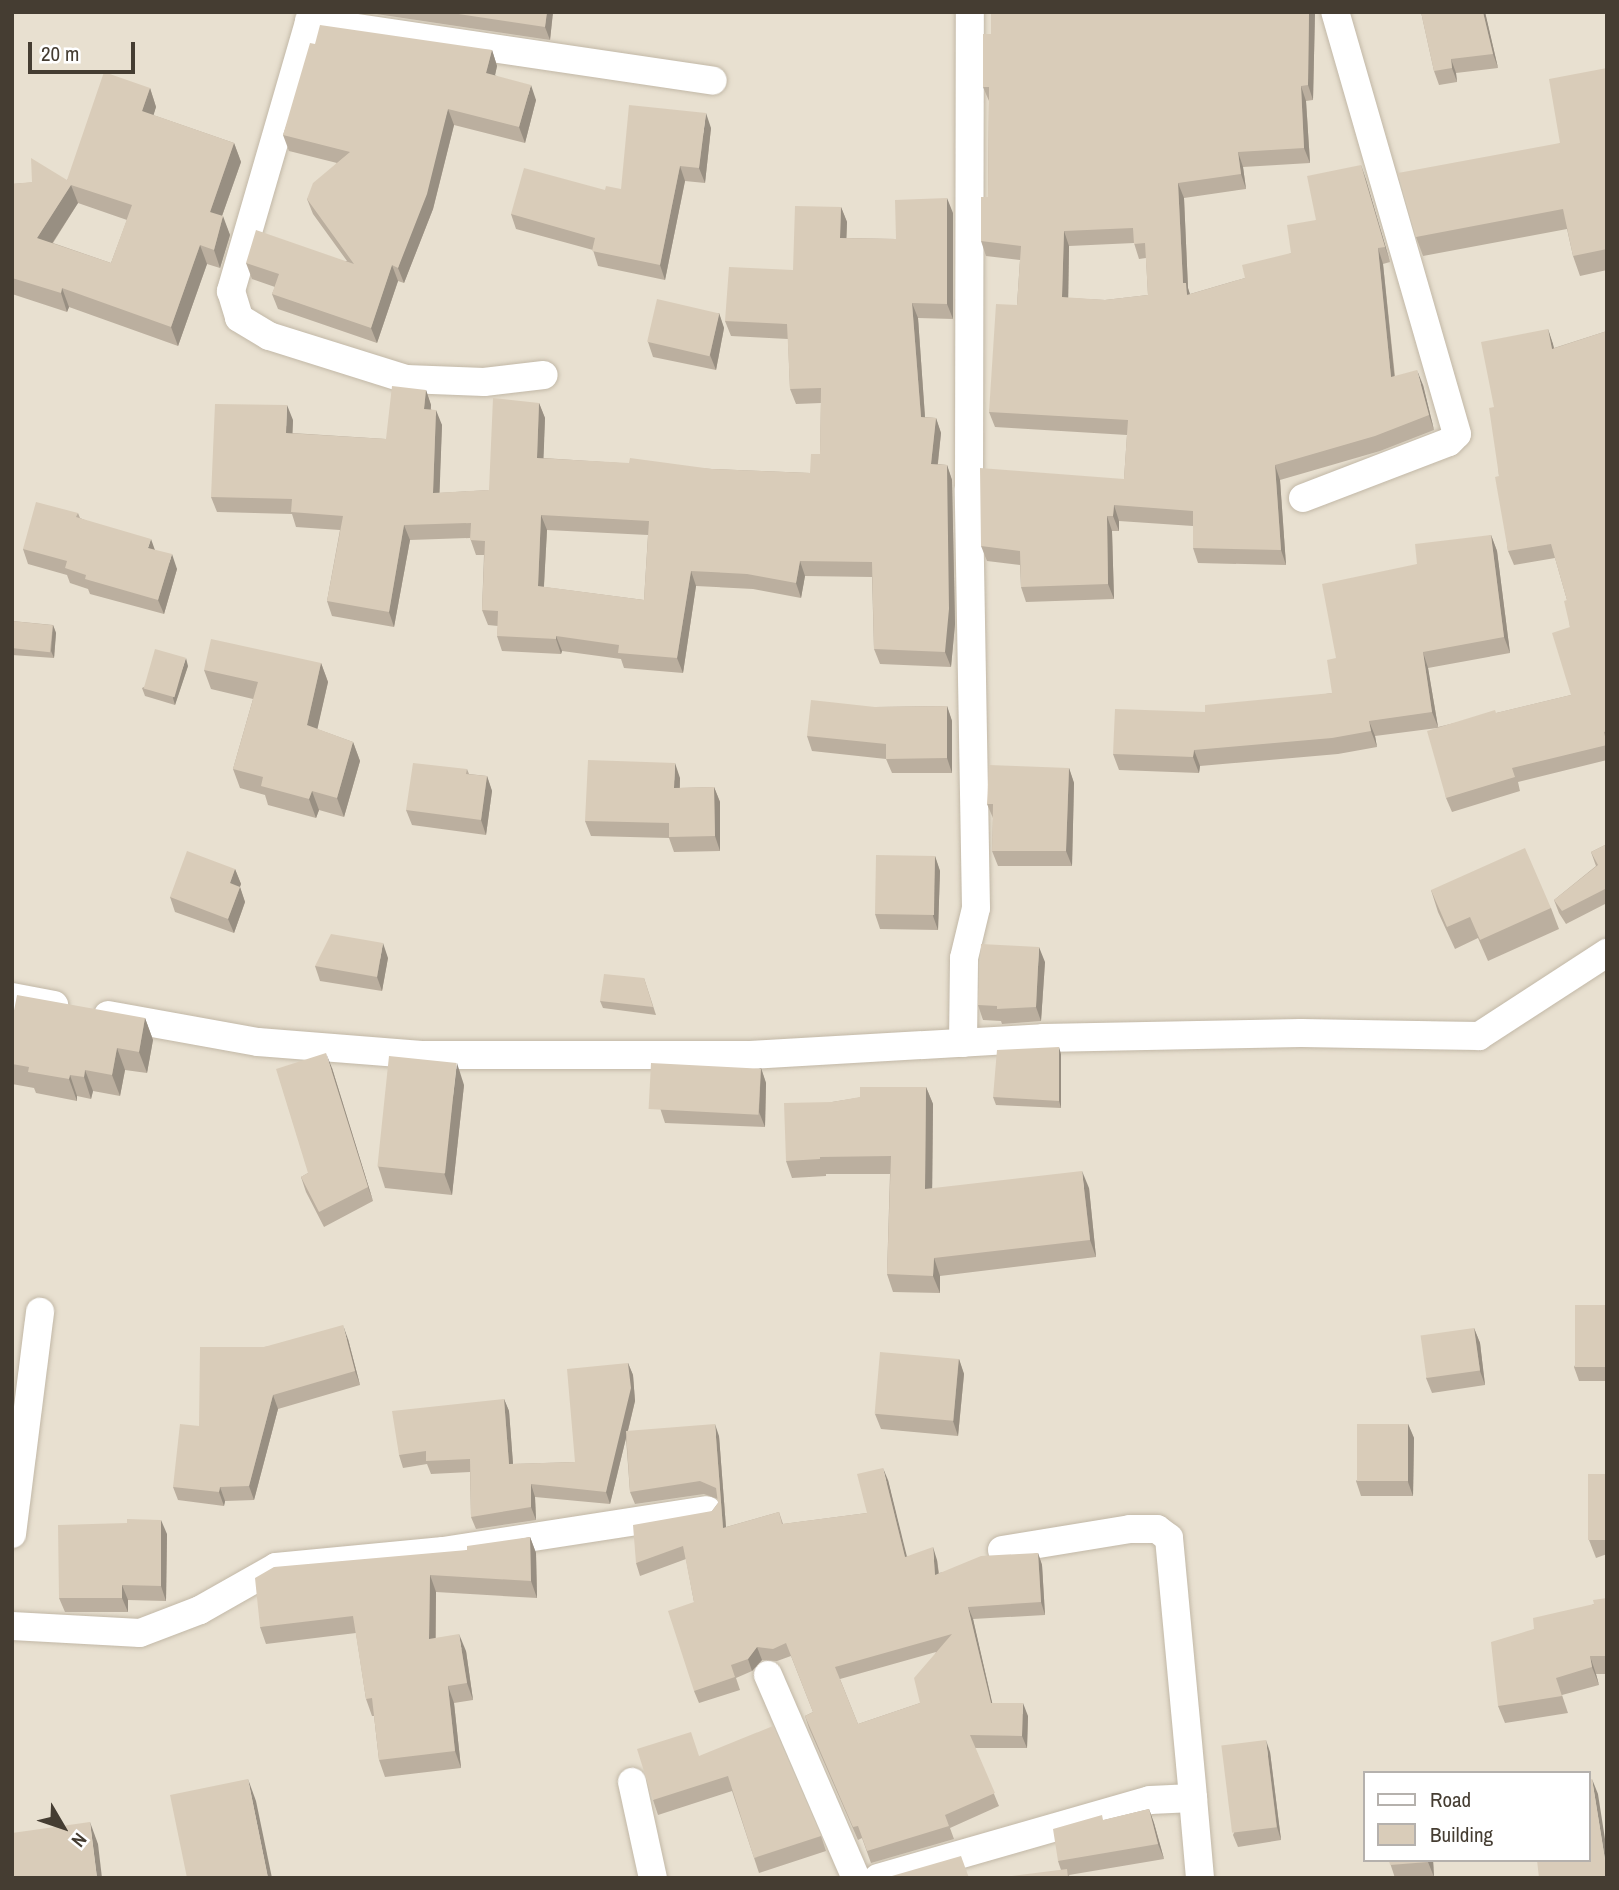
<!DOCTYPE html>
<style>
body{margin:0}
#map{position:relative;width:1619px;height:1890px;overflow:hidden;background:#f3eee2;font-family:"Archivo Narrow",sans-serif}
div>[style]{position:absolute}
.residential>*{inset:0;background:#e8e0d0}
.roads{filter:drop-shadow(0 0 2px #c2b8a7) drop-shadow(0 0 2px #c2b8a7)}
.minor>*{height:28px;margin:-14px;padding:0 14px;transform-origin:14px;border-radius:14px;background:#fff}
.wall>*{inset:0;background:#bbaf9f}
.shaded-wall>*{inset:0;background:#988f82}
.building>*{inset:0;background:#d9ccb9;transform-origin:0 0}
span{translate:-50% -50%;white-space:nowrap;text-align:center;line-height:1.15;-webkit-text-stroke:7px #fff;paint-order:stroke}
.frame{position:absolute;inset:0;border:14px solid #453d32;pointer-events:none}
.legend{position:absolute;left:1363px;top:1771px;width:228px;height:91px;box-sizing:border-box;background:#fff;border:2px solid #b5b1ad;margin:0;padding:9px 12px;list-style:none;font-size:21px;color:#453d32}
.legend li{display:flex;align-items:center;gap:14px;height:35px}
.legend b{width:35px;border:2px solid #b5b1ad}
.north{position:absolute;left:28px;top:1792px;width:70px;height:70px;-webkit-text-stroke:5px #fff;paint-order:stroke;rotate:129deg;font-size:19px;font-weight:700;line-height:28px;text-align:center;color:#453d32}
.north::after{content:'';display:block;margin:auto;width:24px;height:32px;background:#453d32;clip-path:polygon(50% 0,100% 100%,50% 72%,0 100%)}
.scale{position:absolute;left:28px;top:42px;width:107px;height:32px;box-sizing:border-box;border:4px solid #453d32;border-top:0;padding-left:9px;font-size:21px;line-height:24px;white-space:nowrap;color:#453d32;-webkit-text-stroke:5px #fff;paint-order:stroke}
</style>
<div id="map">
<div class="residential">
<i style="clip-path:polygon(evenodd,12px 12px,1607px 12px,1607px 1878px,12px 1878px,12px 12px,1365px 1773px,1589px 1773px,1589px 1860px,1365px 1860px,1365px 1773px)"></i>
</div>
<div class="roads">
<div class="minor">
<i style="left:312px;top:12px;width:291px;rotate:106.2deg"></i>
<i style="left:231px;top:291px;width:28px;rotate:73deg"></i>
<i style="left:239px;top:318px;width:35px;rotate:31deg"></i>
<i style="left:269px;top:336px;width:144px;rotate:17.4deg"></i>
<i style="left:406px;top:379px;width:78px;rotate:2.2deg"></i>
<i style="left:484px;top:382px;width:60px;rotate:-6.7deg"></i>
<i style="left:309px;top:21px;width:408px;rotate:8.4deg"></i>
<i style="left:1303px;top:498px;width:156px;rotate:-21deg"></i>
<i style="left:1449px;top:442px;width:11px;rotate:-45deg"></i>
<i style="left:1457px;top:434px;width:439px;rotate:-106.1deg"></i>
<i style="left:12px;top:997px;width:43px;rotate:10.8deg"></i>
<i style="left:108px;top:1015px;width:152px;rotate:10.2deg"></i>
<i style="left:258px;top:1042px;width:167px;rotate:4.5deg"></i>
<i style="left:424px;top:1055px;width:326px"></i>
<i style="left:750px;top:1055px;width:293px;rotate:-3.3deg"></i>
<i style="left:1043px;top:1038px;width:258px;rotate:-1.1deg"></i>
<i style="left:1301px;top:1033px;width:178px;rotate:1deg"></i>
<i style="left:1479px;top:1036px;width:153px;rotate:-33deg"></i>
<i style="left:963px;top:1043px;width:85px;rotate:-89.3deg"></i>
<i style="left:964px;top:958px;width:51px;rotate:-76.5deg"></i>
<i style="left:976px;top:908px;width:419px;rotate:-91deg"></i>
<i style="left:969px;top:489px;width:477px;rotate:-89.9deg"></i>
<i style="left:12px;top:1534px;width:224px;rotate:-82.8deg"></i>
<i style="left:1002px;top:1550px;width:130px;rotate:-9.3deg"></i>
<i style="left:1130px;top:1529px;width:27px"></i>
<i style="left:1157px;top:1529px;width:15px;rotate:37deg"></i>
<i style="left:1169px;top:1538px;width:261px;rotate:84.7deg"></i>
<i style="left:12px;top:1626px;width:128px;rotate:3.1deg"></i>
<i style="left:140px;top:1633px;width:64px;rotate:-21deg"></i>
<i style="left:200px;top:1610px;width:87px;rotate:-29.5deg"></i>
<i style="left:276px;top:1567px;width:168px;rotate:-5.5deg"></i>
<i style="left:443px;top:1551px;width:267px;rotate:-8.8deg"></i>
<i style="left:768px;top:1675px;width:221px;rotate:66.6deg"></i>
<i style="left:632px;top:1782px;width:98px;rotate:77.7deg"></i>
<i style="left:878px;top:1878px;width:283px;rotate:-16deg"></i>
<i style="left:1150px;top:1800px;width:43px;rotate:-2.7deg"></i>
<i style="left:1193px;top:1798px;width:80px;rotate:85deg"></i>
</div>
</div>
<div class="wall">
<i style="clip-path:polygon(363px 12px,553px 12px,550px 40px)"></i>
<i style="clip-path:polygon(evenodd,1315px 12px,1313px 100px,1306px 101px,1310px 163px,1243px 167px,1246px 189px,1184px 198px,1188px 288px,1190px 294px,1245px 278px,1291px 253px,1316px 220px,1361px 165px,1366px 180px,1390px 262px,1383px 264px,1395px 376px,1423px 385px,1434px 430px,1380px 451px,1280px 480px,1286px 565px,1198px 563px,1193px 548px,1193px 526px,1119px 521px,1119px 531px,1112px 531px,1114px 599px,1026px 602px,1021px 587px,1020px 565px,987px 561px,981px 546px,1124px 479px,1127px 435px,995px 427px,989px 412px,1017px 305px,1020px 260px,986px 256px,981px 241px,988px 197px,989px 101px,983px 87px,1315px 12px,1134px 243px,1139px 259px,1146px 258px,1148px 295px,1105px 300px,1068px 298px,1069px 246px,1134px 243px)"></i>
<i style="clip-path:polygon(1421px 12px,1485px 12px,1498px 68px,1456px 73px,1457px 82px,1439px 85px,1434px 71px)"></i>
<i style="clip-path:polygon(315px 44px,492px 50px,497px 66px,495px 75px,536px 100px,525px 143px,454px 125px,433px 209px,404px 283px,398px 281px,377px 343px,278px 309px,272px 294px,275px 287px,252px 279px,246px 263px,347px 261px,313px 214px,307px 199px,337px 163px,289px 151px,283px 135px)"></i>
<i style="clip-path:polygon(1607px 68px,1607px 270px,1580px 276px,1573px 256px,1567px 229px,1423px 256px,1416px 237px,1560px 143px)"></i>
<i style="clip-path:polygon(evenodd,150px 88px,156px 107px,153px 115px,234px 143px,241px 162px,222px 216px,230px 235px,220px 268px,207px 264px,178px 346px,69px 307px,67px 312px,12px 294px,12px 184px,67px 180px,150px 88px,78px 203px,127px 220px,111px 263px,53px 243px,78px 203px)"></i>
<i style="clip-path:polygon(711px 128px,705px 183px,685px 181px,665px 280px,598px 266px,593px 250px,516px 229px,511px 214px,605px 190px,621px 189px)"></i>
<i style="clip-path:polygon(evenodd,841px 207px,847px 222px,846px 238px,896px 239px,953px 213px,953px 319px,918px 318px,925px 417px,936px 418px,941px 433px,938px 464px,947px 465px,952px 480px,955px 624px,951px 667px,880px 664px,874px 649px,872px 577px,805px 576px,801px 598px,753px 589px,696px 586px,683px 673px,624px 668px,621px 659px,562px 651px,561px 654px,502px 651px,497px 636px,498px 626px,488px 625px,482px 610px,484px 555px,476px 555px,470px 538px,410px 540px,394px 627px,332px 616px,327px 601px,340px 530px,296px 527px,292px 514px,217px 512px,211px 497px,293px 420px,292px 433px,386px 439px,426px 390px,431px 405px,431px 409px,442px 425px,439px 493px,489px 490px,539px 403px,545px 418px,543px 458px,712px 469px,810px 473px,820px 454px,821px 403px,796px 404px,790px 389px,788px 339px,731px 336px,725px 321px,793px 270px,841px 207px,547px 530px,648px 535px,644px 600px,544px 587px,547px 530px)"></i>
<i style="clip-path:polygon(719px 313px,724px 328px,716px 370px,653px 357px,648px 342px)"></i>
<i style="clip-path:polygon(1548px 329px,1554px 348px,1607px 331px,1607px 760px,1518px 782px,1520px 791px,1452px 812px,1446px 798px,1437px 728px,1375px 736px,1377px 747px,1338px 754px,1200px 766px,1199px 773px,1119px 770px,1113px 754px,1205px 712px,1332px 693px,1336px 658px,1417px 564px,1491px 535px,1497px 551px,1510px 653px,1428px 668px,1438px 727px,1571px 695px,1570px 627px,1567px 600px,1555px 558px,1514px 565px,1508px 551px,1499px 476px,1494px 407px)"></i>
<i style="clip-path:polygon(78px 513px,80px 518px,155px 550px,177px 569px,164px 614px,90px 594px,88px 589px,70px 583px,67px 575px,28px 564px,23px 549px)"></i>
<i style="clip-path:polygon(12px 621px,53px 625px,56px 633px,54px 658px,12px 655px)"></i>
<i style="clip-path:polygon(321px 663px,328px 682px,317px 729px,353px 742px,360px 761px,344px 817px,319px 810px,316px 818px,268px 805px,265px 795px,240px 788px,233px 769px,253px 699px,211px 689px,204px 670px)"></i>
<i style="clip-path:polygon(188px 666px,175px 705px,145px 696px,142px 688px)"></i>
<i style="clip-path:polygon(947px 706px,952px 721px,952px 773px,892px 773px,886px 759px,812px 751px,807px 736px,875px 707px)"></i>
<i style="clip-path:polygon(1069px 768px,1074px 783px,1072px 866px,998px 866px,992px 851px,993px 818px,987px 804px)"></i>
<i style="clip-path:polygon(467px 769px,469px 774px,487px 776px,492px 791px,486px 835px,412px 825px,406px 810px)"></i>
<i style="clip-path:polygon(680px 778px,680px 788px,714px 787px,720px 802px,720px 851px,674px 852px,669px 838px,591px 836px,585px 821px)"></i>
<i style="clip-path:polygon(1607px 844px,1607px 903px,1566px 924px,1559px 913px,1554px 900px,1596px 866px,1591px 852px)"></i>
<i style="clip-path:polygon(935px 856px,940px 871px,938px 930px,880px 929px,875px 914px)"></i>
<i style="clip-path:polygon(235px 869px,241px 884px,240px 887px,245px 902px,234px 933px,175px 912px,170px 897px)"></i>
<i style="clip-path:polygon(1431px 890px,1551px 908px,1559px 929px,1488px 961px,1478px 938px,1455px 949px,1438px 912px)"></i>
<i style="clip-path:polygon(388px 958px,382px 991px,320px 981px,315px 966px)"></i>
<i style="clip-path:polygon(1045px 962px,1041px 1021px,1002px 1024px,1001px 1021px,983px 1020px,978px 1005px)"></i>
<i style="clip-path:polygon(644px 978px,656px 1015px,603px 1008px,600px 1001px)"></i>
<i style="clip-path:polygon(145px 1018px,153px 1040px,147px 1073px,125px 1070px,120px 1096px,93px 1091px,91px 1099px,77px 1096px,77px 1101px,36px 1093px,34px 1088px,12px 1084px,12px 1021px)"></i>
<i style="clip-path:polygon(1061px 1054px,1061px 1108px,996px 1105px,993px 1097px)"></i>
<i style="clip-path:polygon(332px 1068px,373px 1201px,324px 1227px,306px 1192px,301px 1177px,308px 1173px)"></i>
<i style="clip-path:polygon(761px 1068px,766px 1083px,765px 1127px,665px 1123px,660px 1108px)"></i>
<i style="clip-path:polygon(464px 1085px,452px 1195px,385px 1188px,378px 1166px)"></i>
<i style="clip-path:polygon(926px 1087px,933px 1104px,932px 1189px,1089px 1188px,1096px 1257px,940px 1276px,940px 1293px,893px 1292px,887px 1274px,890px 1174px,826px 1174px,826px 1176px,792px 1178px,786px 1161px,832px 1102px)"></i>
<i style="clip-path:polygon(1607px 1305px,1607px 1381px,1579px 1381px,1574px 1367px)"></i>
<i style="clip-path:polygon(1474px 1328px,1480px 1343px,1485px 1385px,1432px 1393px,1426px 1378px)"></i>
<i style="clip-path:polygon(348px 1339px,360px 1385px,278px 1409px,254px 1500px,225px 1501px,224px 1506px,178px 1500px,173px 1487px,199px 1426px,264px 1347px)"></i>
<i style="clip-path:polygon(959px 1359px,964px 1374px,958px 1436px,881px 1429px,875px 1414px)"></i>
<i style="clip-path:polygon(evenodd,628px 1363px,633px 1375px,635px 1401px,628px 1431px,719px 1436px,726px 1527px,779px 1512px,783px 1524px,867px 1513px,888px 1480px,906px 1556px,937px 1560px,939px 1573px,1038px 1553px,1042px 1565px,1045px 1615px,973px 1619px,992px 1703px,1028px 1716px,1027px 1748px,975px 1748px,999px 1806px,950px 1828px,954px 1839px,871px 1863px,862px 1838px,858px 1840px,809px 1728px,805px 1716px,813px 1712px,791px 1656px,777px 1661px,762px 1660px,752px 1671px,736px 1678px,740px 1690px,699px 1703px,694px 1691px,694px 1602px,686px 1559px,640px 1576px,636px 1563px,712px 1511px,718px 1503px,718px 1499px,704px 1494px,635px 1504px,630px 1492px,626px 1438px,610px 1504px,535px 1497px,536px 1520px,476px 1529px,471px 1517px,470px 1472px,431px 1474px,427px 1464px,403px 1468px,399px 1455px,504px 1399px,509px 1411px,513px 1464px,575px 1462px,628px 1363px,936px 1652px,920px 1703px,858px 1724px,840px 1679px,936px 1652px)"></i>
<i style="clip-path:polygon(1408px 1424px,1414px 1438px,1413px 1496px,1361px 1496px,1356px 1481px)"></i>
<i style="clip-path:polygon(1607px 1474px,1607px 1554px,1596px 1558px,1589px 1540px)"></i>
<i style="clip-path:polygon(127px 1523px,167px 1534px,166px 1601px,128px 1600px,128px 1612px,65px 1612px,59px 1598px)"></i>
<i style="clip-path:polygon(530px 1537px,536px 1553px,537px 1598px,436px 1592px,436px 1638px,466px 1651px,473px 1700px,454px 1703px,461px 1768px,385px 1777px,379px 1760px,374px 1716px,372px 1716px,366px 1699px,356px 1633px,266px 1644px,260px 1627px,467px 1550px)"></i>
<i style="clip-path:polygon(1607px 1598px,1607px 1674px,1596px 1674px,1599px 1685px,1562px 1695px,1568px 1713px,1505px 1723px,1498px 1706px,1534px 1629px,1594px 1604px)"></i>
<i style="clip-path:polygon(1270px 1752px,1281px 1840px,1238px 1847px,1233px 1835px)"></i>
<i style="clip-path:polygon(699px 1756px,821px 1836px,826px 1851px,759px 1873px,732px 1791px,658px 1815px,653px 1800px)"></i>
<i style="clip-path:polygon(1149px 1809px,1154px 1823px,1164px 1859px,1069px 1875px,1070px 1878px,1061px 1870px,1058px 1861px,1104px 1820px)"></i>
<i style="clip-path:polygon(1389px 1860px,1433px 1860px,1434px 1877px,1395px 1878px)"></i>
</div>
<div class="shaded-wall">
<i style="clip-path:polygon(547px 12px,553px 12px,550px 40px,545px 27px)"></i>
<i style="clip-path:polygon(1309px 12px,1315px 12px,1313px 100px,1308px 85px)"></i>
<i style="clip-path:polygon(1483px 12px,1485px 12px,1498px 68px,1493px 54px)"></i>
<i style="clip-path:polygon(492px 50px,497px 66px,492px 89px,486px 73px)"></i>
<i style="clip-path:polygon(1451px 59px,1456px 73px,1457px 82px,1452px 68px)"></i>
<i style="clip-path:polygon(531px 85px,536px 100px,525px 143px,519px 127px)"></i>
<i style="clip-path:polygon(1301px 86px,1306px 101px,1310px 163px,1304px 148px)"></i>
<i style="clip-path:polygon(150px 88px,156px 107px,149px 130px,142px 111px)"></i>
<i style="clip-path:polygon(448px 109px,454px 125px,433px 209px,404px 283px,398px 268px)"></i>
<i style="clip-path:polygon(706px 113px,711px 128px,705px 183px,699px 168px)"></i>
<i style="clip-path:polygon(234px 143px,241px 162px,217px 230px,210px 212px)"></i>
<i style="clip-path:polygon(1238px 152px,1243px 167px,1246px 189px,1241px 174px)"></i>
<i style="clip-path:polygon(1361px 165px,1366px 180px,1390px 262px,1385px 247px)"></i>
<i style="clip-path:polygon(680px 166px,685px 181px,665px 280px,660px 265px)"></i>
<i style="clip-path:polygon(1178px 183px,1184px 198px,1188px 288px,1191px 298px,1193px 310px,1183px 283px)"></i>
<i style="clip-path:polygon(71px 185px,78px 203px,44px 256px,37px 238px)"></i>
<i style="clip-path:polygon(947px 198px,953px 213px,953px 319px,947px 304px)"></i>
<i style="clip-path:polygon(841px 207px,847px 222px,846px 253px,840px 238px)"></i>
<i style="clip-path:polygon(223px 216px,230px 235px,220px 268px,214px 250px)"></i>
<i style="clip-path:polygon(1064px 231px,1069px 246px,1068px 312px,1062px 297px)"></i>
<i style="clip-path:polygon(200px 245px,207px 264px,178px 346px,171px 327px)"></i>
<i style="clip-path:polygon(1378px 248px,1383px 264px,1396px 392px,1391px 377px)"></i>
<i style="clip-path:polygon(392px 265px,398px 281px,377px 343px,371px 328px)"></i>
<i style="clip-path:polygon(62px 288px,69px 307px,67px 312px,61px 293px)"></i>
<i style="clip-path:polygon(912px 303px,918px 318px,926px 432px,921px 417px)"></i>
<i style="clip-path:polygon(719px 313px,724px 328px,716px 370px,710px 355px)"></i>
<i style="clip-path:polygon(1548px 329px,1553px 344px,1557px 363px,1552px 349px)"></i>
<i style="clip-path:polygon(1417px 370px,1423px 385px,1434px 430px,1429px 415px)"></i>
<i style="clip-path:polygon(426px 390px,431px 405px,429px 424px,424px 409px)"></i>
<i style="clip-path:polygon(539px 403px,545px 418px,543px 473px,537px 458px)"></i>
<i style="clip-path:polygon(287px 405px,293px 420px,292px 448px,286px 433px)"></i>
<i style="clip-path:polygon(436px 410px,442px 425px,439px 508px,433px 493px)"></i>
<i style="clip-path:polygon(936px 418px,941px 433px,936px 479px,931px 464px)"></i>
<i style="clip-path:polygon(947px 465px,952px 480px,955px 624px,951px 667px,945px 652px)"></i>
<i style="clip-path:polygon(1275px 465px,1280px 480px,1286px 565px,1281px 550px)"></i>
<i style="clip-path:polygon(1114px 505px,1119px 521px,1119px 531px,1113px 516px)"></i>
<i style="clip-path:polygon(541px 515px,547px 530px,543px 601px,538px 586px)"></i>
<i style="clip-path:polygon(1107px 516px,1112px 531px,1114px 599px,1108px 584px)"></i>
<i style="clip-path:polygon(404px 525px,410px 540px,394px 627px,389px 612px)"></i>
<i style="clip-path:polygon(1491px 535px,1497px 551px,1510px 653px,1504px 637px)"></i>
<i style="clip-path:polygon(151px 539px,156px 553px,148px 548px)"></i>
<i style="clip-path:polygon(172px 554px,177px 569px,164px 614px,158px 600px)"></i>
<i style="clip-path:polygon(800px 561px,805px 576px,801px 598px,796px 583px)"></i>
<i style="clip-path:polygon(691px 571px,696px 586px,683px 673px,677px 658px)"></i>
<i style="clip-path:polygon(53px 625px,56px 633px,54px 658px,51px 651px)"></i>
<i style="clip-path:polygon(556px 636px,562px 651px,561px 654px,556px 639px)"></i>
<i style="clip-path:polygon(1423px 652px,1428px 668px,1438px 727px,1432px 712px)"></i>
<i style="clip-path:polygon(186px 658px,188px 666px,175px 705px,173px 698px)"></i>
<i style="clip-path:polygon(321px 663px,328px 682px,314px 744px,307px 725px)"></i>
<i style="clip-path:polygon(947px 706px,952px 721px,952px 773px,947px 758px)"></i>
<i style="clip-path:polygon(1369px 721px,1375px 736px,1377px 747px,1371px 731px)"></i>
<i style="clip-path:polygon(353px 742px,360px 761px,344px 817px,337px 798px)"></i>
<i style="clip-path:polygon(1194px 750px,1200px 766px,1199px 773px,1193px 757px)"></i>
<i style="clip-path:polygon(675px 763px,680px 778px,679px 803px,674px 788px)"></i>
<i style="clip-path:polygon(1069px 768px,1074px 783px,1072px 866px,1066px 851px)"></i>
<i style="clip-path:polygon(487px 776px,492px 791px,486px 835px,481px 820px)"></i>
<i style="clip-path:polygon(714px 787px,720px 802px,720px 851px,715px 836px)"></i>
<i style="clip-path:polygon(312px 791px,319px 810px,316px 818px,309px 799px)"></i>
<i style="clip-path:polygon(935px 856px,940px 871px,938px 930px,933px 916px)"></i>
<i style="clip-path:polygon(235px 869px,241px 884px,235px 898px,230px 883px)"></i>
<i style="clip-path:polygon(240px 887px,245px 902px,234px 933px,228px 919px)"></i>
<i style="clip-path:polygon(383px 943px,388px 958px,382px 991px,377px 977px)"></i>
<i style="clip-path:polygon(1039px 947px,1045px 962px,1041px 1021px,1036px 1007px)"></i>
<i style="clip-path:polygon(145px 1018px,153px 1040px,147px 1073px,139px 1052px)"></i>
<i style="clip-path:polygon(1059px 1047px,1061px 1054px,1061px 1108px,1059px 1101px)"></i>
<i style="clip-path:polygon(117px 1048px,125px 1070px,120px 1096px,112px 1075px)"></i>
<i style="clip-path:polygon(326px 1053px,332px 1068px,373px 1201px,368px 1187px)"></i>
<i style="clip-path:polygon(457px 1063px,464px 1085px,452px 1195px,444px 1173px)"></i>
<i style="clip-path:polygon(761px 1068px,766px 1083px,765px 1127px,759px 1112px)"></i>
<i style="clip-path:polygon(85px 1070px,93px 1091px,91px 1099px,84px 1077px)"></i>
<i style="clip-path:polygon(70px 1075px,77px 1096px,77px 1101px,69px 1079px)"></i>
<i style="clip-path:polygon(926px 1087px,933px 1104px,932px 1207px,925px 1189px)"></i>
<i style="clip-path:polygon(1082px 1171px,1089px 1188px,1096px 1257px,1090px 1240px)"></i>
<i style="clip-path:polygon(934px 1258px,940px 1276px,940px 1293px,933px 1276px)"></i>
<i style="clip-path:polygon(343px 1325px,348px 1339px,360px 1385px,355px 1371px)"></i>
<i style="clip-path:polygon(1474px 1328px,1480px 1343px,1485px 1385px,1480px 1371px)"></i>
<i style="clip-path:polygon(959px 1359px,964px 1374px,958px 1436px,953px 1421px)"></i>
<i style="clip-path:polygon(628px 1363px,633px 1375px,635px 1401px,610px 1504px,606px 1492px)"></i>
<i style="clip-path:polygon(273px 1395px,278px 1409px,254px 1500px,249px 1486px)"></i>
<i style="clip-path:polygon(504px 1399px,509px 1411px,514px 1477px,509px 1464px)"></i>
<i style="clip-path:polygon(715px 1424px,719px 1436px,727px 1541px,723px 1528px)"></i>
<i style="clip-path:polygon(1408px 1424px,1414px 1438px,1413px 1496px,1408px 1482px)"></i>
<i style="clip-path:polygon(883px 1468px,888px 1480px,910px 1569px,905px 1557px)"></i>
<i style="clip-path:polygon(531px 1484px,535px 1497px,536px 1520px,531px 1507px)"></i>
<i style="clip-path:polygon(220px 1487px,225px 1501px,224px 1506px,219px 1492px)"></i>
<i style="clip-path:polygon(161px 1520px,167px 1534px,166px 1601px,161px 1586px)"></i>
<i style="clip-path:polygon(530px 1537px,536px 1553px,537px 1598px,531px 1581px)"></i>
<i style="clip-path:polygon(933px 1547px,937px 1560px,940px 1587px,935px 1575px)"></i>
<i style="clip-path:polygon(1038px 1553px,1042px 1565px,1045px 1615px,1041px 1602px)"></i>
<i style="clip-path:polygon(430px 1575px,436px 1592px,435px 1656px,429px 1639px)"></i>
<i style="clip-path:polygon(122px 1585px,128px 1600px,128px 1612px,122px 1598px)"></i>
<i style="clip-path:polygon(968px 1607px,973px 1619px,995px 1715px,991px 1703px)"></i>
<i style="clip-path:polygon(459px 1634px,466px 1651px,473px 1700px,467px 1683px)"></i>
<i style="clip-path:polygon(757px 1647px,762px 1660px,752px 1671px,748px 1659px)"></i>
<i style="clip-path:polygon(1590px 1656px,1596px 1674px,1599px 1685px,1592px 1667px)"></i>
<i style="clip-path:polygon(448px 1686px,454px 1703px,461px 1768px,455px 1751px)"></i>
<i style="clip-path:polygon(1023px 1703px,1028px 1716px,1027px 1748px,1022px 1736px)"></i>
<i style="clip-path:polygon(1266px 1740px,1270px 1752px,1281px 1840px,1277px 1827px)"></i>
<i style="clip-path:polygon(248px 1779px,256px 1801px,272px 1878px,268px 1878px)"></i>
<i style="clip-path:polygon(1592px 1779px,1598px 1794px,1607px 1852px,1607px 1872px)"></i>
<i style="clip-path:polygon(1149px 1809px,1154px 1823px,1164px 1859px,1158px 1844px)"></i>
<i style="clip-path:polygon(90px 1822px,98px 1844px,102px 1878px,97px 1878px)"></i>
<i style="clip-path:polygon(1428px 1860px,1433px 1860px,1434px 1877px,1428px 1862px)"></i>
</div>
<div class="building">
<i style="clip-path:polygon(445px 12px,547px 12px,545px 27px)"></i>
<i style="clip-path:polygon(evenodd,991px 12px,1309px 12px,1308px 85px,1301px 86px,1304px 148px,1238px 152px,1241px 174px,1178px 183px,1183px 283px,1186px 283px,1187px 295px,1245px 278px,1242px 265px,1291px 253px,1287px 225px,1316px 220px,1307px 176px,1361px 165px,1385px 247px,1378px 248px,1391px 377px,1417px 370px,1429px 415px,1375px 436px,1275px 465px,1281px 550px,1193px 548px,1193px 511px,1114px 505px,1113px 516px,1107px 516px,1108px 584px,1021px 587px,1020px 551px,981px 546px,980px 468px,1124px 479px,1128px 420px,989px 412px,996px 304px,1017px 305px,1021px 246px,981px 241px,981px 197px,988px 197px,989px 87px,983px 87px,983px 34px,991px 34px,991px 12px,1133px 228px,1134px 244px,1145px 243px,1148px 295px,1105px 300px,1062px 297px,1064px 231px,1133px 228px)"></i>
<i style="clip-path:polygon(1421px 12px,1483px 12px,1493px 54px,1451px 59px,1452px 68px,1434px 71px)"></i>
<i style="clip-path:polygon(320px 25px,492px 50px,486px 73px,531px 85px,519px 127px,448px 109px,427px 194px,398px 268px,392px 265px,371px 328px,272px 294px,279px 274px,246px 263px,256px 230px,354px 264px,307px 199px,313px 183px,350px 152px,283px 135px,310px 43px,315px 44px)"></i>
<i style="clip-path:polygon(1607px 68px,1607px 249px,1573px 256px,1563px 209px,1416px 237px,1398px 173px,1560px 143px,1549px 79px)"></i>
<i style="clip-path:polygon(evenodd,104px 72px,150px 88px,142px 111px,234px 143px,210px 212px,223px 216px,214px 250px,200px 245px,171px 327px,62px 288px,61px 293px,12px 278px,12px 184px,32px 182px,31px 158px,67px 180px,104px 72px,71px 185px,132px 205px,111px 263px,37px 238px,71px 185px)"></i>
<i style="clip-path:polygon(629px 105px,706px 113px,699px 168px,680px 166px,660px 265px,592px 251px,595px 238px,511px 214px,524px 168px,605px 190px,606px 186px,621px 189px)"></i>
<i style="clip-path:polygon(evenodd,947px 198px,947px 304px,912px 303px,921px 417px,936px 418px,931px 464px,947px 465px,949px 609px,945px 652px,874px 649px,872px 562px,800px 561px,796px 583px,747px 574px,691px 571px,677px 658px,618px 653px,619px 645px,556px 636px,556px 639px,497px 636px,498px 611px,482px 610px,485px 541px,470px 540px,471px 523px,404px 525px,389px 612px,327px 601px,343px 516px,291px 512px,292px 499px,211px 497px,215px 404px,287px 405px,286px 433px,386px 439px,392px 386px,426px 390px,424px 409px,436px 410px,433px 493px,489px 490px,493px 398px,539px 403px,537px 458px,629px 463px,630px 458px,712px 469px,810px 473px,811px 454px,820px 454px,821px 388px,790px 389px,787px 324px,725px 321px,729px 267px,793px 270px,795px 206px,841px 207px,840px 238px,896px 239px,895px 200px,947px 198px,541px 515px,649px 521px,644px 600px,538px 586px,541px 515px)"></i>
<i style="left:657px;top:299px;width:64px;height:44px;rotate:13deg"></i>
<i style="clip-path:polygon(1548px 329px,1552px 349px,1607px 331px,1607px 578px,1605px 578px,1607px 585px,1607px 731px,1604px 732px,1607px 745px,1512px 768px,1515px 777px,1446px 798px,1427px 731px,1495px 710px,1496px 713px,1571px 695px,1552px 633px,1570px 627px,1564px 601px,1567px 600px,1551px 544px,1508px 551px,1495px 477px,1499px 476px,1489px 408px,1494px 407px,1481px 342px)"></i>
<i style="clip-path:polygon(36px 502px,78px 513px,76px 517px,151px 539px,148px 548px,172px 554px,158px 600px,85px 579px,86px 575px,65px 568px,67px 561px,23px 549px)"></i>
<i style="clip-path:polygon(1491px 535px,1504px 637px,1423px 652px,1432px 712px,1369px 721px,1371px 731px,1332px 738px,1194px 750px,1193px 757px,1113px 754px,1115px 709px,1205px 712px,1205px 705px,1332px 693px,1327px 660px,1336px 658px,1322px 584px,1417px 564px,1415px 544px)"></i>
<i style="left:12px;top:621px;width:41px;height:27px;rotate:6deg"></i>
<i style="clip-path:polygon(211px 639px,321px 663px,307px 725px,353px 742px,337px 798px,312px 791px,309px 799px,261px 786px,263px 777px,233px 769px,258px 682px,204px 670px)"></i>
<i style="left:155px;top:649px;width:32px;height:41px;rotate:16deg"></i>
<i style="clip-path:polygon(811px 700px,875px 707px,947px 706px,947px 758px,886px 759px,886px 744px,807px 736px)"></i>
<i style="clip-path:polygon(588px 760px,675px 763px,674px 788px,714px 787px,715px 836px,669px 837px,669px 823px,585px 821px)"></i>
<i style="clip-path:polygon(413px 763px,467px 769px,466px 774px,487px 776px,481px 820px,406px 810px)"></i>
<i style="clip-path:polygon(989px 765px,1069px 768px,1066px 851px,992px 851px,993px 804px,987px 804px)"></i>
<i style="clip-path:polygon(1607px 844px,1607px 888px,1562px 911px,1554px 900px,1598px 865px,1591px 852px)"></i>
<i style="clip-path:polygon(1525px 848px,1551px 908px,1480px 940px,1470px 917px,1447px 927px,1431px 890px)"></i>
<i style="clip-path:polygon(187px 851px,235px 869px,230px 883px,240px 887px,228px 919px,170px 897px)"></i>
<i style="left:876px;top:855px;width:59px;height:59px;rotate:1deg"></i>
<i style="clip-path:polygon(331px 934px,383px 943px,377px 977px,315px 966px)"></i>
<i style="clip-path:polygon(981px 944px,1039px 947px,1036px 1007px,997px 1009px,997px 1006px,978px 1005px)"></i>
<i style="clip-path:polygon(604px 974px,644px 978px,653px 1007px,600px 1001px)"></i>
<i style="clip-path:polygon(17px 995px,145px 1018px,139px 1052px,117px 1048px,112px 1075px,85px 1070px,84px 1077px,70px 1075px,69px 1079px,28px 1072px,29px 1067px,12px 1064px,12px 1021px)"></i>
<i style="clip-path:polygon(1059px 1047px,1059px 1101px,993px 1097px,997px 1050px)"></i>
<i style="clip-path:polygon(326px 1053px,368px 1187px,319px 1212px,301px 1177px,308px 1173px,276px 1069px)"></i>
<i style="left:389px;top:1056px;width:68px;height:111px;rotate:6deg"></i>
<i style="left:651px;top:1063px;width:110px;height:46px;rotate:3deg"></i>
<i style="clip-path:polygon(860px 1087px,926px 1087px,925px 1189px,1082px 1171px,1090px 1240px,934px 1258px,933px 1276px,887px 1274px,891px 1156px,820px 1157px,820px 1159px,786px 1161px,784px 1103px,832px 1102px,860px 1097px)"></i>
<i style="left:1575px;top:1305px;width:32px;height:62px"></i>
<i style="clip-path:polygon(343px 1325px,355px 1371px,273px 1395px,249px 1486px,220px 1487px,219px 1492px,173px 1487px,180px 1424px,199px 1426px,200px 1347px,264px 1347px)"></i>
<i style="left:1474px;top:1328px;width:43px;height:54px;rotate:82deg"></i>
<i style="left:880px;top:1352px;width:79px;height:62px;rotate:5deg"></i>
<i style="clip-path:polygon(628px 1363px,631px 1388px,606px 1492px,531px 1484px,531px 1507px,471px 1517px,470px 1459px,426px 1461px,426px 1451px,399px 1455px,392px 1411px,504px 1399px,509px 1464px,575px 1462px,567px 1369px)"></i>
<i style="clip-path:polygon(evenodd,715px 1424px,723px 1528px,779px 1512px,782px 1524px,867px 1513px,857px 1474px,883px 1468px,905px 1557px,933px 1547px,935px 1575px,981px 1556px,1038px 1553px,1041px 1602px,968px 1607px,991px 1703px,1023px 1703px,1022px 1736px,970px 1735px,995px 1793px,945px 1815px,949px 1826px,867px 1851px,858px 1826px,853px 1827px,805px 1716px,813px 1712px,786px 1643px,773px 1649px,757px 1647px,748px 1659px,731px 1665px,735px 1677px,694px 1691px,668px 1611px,694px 1602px,683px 1546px,636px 1563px,633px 1525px,712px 1511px,718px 1503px,716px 1488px,700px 1481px,630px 1492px,626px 1431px,715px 1424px,952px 1634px,914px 1678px,920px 1703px,858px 1724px,835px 1667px,952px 1634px)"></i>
<i style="left:1357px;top:1424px;width:51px;height:57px"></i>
<i style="left:1588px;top:1474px;width:19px;height:66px"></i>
<i style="clip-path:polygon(127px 1519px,161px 1520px,161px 1586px,122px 1585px,122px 1598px,59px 1598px,58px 1525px,127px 1523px)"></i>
<i style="clip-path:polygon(530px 1537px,531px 1581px,430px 1575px,429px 1639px,459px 1634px,467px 1683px,448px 1686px,455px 1751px,379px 1760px,372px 1698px,366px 1699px,353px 1616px,260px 1627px,255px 1578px,274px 1567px,467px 1550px,467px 1546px)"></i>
<i style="clip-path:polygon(1607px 1598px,1607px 1656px,1590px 1656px,1592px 1667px,1556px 1678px,1562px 1696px,1498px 1706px,1491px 1642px,1534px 1629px,1533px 1618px,1594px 1604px,1593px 1600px)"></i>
<i style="clip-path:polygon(773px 1726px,821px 1836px,754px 1858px,728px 1776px,653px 1800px,637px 1749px,691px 1732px,699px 1756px)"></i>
<i style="left:1266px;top:1740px;width:88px;height:45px;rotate:83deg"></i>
<i style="clip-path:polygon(248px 1779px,268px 1878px,187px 1878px,170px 1795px)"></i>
<i style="clip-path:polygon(1592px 1779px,1607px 1872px,1607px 1878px,1539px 1878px,1537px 1860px,1589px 1860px,1589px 1780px)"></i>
<i style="clip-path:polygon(1149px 1809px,1158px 1844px,1058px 1861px,1053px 1829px,1102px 1815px,1103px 1820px)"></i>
<i style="clip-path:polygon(90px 1822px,97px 1878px,14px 1878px,12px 1867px,12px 1833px)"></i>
<i style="clip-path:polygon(961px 1856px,969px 1878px,885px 1878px)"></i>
<i style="clip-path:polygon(1389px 1860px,1428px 1860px,1428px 1862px,1390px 1865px)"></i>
<i style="clip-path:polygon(1067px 1869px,1068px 1878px,996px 1878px)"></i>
</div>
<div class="frame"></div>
<ul class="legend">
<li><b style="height:9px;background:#fff"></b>Road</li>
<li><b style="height:19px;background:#d9ccb9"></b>Building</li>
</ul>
<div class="north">N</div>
<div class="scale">20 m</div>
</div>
